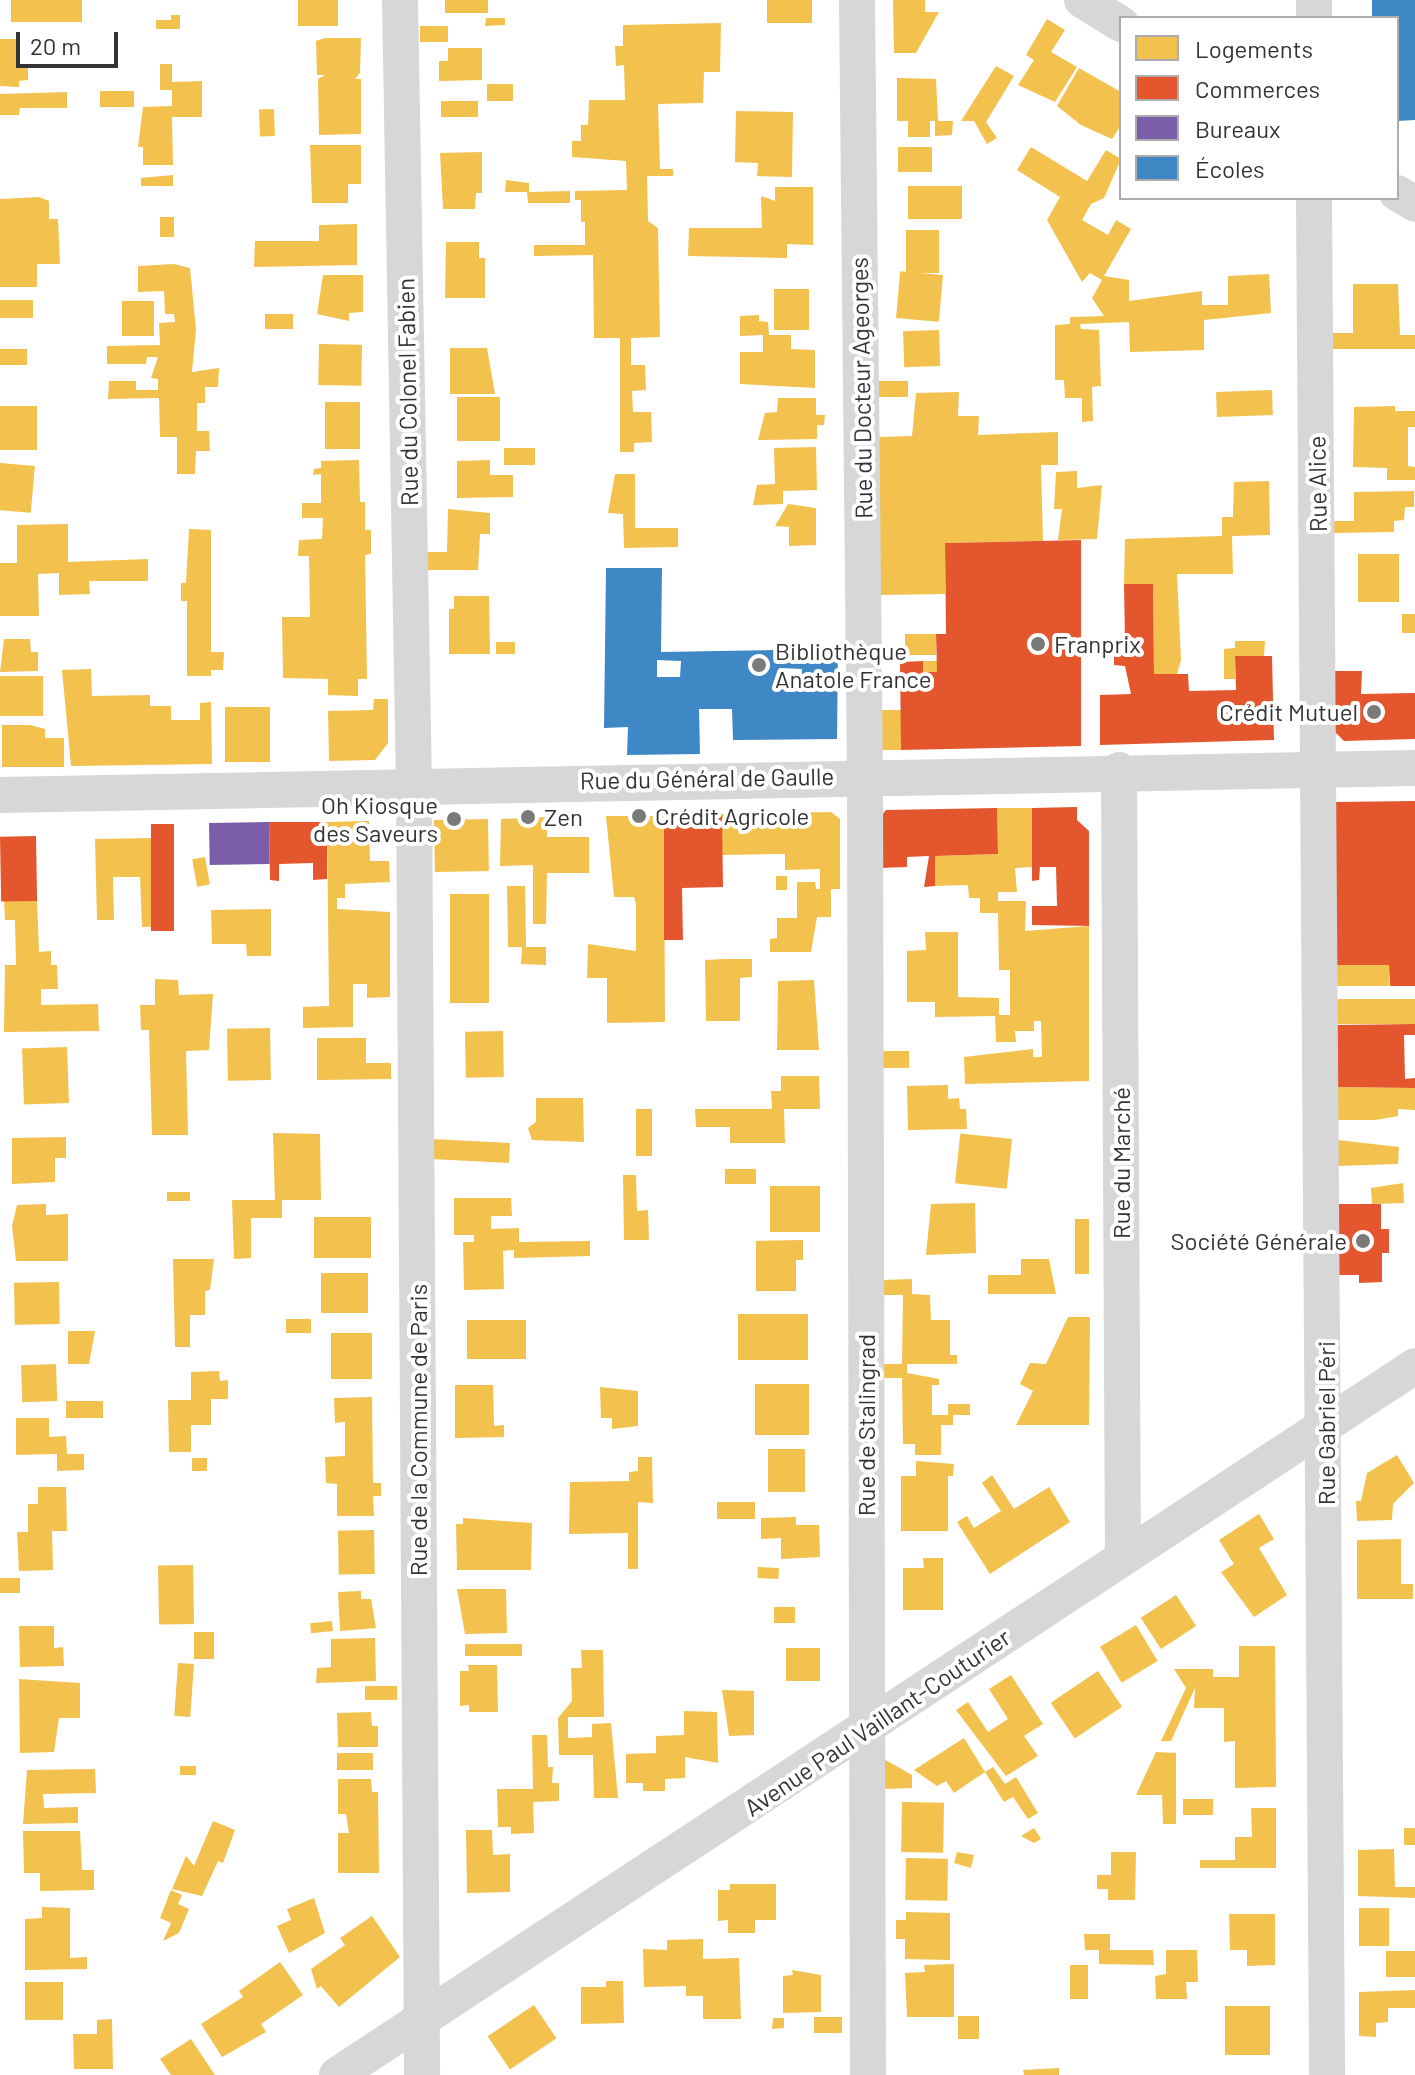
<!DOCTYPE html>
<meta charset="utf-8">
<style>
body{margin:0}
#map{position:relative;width:1415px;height:2075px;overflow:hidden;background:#fff;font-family:Barlow,sans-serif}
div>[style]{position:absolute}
.homes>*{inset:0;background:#f2c14e;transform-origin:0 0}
.shops>*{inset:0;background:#e4572e;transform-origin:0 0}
.offices>*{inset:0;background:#7b5ea7;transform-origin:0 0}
.schools>*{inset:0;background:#3f88c5}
.minor>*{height:36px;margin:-18px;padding:0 18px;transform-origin:18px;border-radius:18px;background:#d7d7d7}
.dots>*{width:22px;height:22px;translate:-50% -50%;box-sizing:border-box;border:4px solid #fff;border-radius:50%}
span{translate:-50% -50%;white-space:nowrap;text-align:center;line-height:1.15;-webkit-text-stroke:8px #fff;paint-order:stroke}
.street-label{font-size:24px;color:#333}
.poi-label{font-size:24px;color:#333}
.left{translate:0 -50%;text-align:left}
.right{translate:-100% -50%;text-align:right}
.legend{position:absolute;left:1119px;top:16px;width:280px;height:184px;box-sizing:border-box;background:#fff;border:2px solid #adadad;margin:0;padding:10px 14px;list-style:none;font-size:24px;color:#333}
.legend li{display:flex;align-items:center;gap:16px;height:40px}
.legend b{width:40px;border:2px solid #adadad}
.scale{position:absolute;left:16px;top:32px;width:102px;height:36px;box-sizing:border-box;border:4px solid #333;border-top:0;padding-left:10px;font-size:24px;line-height:28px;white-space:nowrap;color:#333;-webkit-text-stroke:6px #fff;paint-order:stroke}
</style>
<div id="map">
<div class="homes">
<i style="left:11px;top:0;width:71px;height:22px"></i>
<i style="left:298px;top:0;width:40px;height:26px"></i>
<i style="left:445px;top:0;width:43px;height:13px"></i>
<i style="left:767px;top:0;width:45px;height:23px"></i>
<i style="clip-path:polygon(893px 0,925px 0,925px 12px,939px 12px,916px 53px,894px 53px)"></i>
<i style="clip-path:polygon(171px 15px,180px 15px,180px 29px,156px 29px,156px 20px,171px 20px)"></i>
<i style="clip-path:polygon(486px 18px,505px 18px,505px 25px,485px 26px)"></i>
<i style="clip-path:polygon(1047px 19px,1065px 30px,1051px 52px,1077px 67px,1055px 102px,1018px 85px,1034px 60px,1026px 55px)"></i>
<i style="clip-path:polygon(721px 23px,720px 72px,704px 72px,703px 103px,658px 104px,660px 169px,673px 169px,673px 176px,647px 176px,648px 221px,658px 228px,660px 337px,631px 338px,631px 365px,645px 365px,646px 390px,632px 391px,633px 412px,651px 412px,652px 442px,634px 443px,634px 452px,620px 452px,620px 338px,594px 338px,593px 255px,534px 256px,534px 245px,585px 245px,585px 222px,581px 222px,581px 200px,575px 200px,575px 191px,627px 190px,626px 161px,572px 157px,572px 141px,581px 141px,581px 125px,588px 125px,589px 100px,625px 100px,624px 65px,616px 66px,615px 46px,623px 46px,623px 25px)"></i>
<i style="left:420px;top:26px;width:28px;height:16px"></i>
<i style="clip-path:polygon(325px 38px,361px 38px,360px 73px,355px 79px,361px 79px,361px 134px,319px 135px,318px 79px,325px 75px,317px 75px,316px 41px)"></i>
<i style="clip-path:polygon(0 39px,18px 39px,19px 67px,28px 67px,28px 80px,19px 81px,19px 87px,0 86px)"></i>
<i style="clip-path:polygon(448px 48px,482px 48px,482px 80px,439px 81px,439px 61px,448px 61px)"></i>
<i style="clip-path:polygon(160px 64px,172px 64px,172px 82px,202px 81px,202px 117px,172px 117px,173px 165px,143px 165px,143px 147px,138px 147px,143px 107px,172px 106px,172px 90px,160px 90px)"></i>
<i style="clip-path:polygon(996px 66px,1014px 76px,986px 122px,997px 138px,987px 144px,974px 121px,961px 121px)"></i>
<i style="clip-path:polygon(1079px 68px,1121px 92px,1121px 125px,1112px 139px,1081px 125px,1057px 106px)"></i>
<i style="clip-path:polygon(897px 78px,936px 79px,938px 121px,953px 121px,952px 135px,935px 136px,935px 121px,930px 121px,930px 137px,908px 137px,908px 121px,897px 121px)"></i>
<i style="left:513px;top:84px;width:17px;height:26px;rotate:90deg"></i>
<i style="left:100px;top:91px;width:34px;height:16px"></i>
<i style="clip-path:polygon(67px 92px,67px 108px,20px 108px,19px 115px,0 115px,0 94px)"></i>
<i style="left:441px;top:101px;width:37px;height:16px"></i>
<i style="left:274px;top:109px;width:27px;height:15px;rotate:88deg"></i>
<i style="clip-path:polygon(736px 111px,793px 112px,792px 177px,757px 176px,758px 163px,735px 162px)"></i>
<i style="clip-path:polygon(310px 145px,361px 145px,361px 184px,348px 184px,348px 203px,312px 203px)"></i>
<i style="left:898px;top:147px;width:34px;height:25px"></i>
<i style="clip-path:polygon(1031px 147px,1087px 181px,1106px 150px,1121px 159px,1104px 198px,1091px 204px,1082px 220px,1108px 235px,1116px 220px,1131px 229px,1104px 276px,1129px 280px,1129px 301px,1202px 291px,1202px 305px,1228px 305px,1228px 276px,1269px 274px,1271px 313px,1204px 320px,1204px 350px,1130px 352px,1129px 322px,1080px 324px,1081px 329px,1099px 330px,1101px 386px,1092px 387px,1093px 421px,1082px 422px,1082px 398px,1065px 398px,1064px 380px,1055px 380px,1055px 325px,1070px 324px,1070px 317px,1104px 316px,1092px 298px,1102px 280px,1090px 273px,1082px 282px,1047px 220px,1060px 197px,1017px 170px)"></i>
<i style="clip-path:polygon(482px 152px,482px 193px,476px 193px,475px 209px,443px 209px,440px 153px)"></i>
<i style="clip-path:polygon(173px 175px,173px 186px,141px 186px,141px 178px)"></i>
<i style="clip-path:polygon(506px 180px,529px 183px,529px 192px,570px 191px,570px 203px,528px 203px,527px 192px,505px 192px)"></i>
<i style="left:908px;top:186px;width:54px;height:33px"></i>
<i style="clip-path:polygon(775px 187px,813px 187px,813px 245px,787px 244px,787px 258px,688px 256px,689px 228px,762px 228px,761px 196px,775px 201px)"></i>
<i style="clip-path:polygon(39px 197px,49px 201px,49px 219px,58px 219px,60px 264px,37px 264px,37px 287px,0 287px,0 199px)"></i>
<i style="left:174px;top:217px;width:20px;height:14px;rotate:90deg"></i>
<i style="clip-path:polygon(357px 224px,357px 265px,254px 267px,255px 241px,319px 241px,319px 225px)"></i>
<i style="left:906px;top:230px;width:33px;height:43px"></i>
<i style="clip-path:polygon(446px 242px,479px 242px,479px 258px,485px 258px,485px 298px,445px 298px)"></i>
<i style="clip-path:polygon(174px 264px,190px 268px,196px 329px,192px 372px,219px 368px,218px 387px,205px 387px,205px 403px,197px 403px,197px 431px,209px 431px,210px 451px,196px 451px,195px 474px,177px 474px,177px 437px,160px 437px,159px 398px,108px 399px,109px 381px,136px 381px,136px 390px,158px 390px,158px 379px,151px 378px,158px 357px,147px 357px,146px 364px,107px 364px,107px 346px,160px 345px,159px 323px,175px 322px,174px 314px,165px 314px,164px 291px,138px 292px,138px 266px)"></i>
<i style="clip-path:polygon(323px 275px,363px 275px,363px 312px,349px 313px,349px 321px,317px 314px)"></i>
<i style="left:943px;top:275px;width:47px;height:43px;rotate:95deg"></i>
<i style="clip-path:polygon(1353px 284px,1398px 284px,1400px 335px,1415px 335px,1415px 349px,1333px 349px,1333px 333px,1353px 333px)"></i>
<i style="left:774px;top:289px;width:35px;height:41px"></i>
<i style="left:0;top:300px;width:33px;height:18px"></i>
<i style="left:122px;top:301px;width:32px;height:35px"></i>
<i style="left:265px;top:314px;width:28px;height:15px"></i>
<i style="clip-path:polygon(759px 315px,759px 321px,768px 322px,769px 335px,791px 335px,791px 349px,815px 350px,815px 388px,740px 384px,740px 352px,763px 352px,763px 335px,740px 336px,740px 316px)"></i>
<i style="left:939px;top:330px;width:36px;height:36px;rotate:88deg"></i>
<i style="left:319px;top:344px;width:43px;height:41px;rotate:1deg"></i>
<i style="clip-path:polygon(450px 348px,487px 348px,495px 394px,450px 394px)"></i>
<i style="left:0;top:349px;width:27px;height:16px"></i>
<i style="left:908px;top:381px;width:16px;height:31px;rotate:90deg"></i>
<i style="left:1272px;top:390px;width:25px;height:56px;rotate:88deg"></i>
<i style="clip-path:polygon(959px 392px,958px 416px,979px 416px,978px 435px,1058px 432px,1058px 465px,1041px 465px,1043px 541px,945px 543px,945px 594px,879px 595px,877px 437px,912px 436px,916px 393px)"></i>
<i style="left:457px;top:397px;width:43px;height:44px"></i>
<i style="clip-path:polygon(778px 398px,816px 398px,816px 415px,825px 415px,824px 425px,817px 425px,817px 439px,758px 440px,765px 413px,777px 412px)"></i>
<i style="left:325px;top:402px;width:35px;height:47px"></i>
<i style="left:0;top:406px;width:37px;height:44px"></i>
<i style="clip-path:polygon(1395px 406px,1395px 411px,1415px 411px,1415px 427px,1408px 427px,1408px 466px,1415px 467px,1415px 480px,1387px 480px,1387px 468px,1353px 467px,1354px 407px)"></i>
<i style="clip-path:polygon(816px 447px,817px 490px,783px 491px,783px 504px,753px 505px,757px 485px,775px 484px,774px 448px)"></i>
<i style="left:535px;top:448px;width:17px;height:31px;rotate:90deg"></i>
<i style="clip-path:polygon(359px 460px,360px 502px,365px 502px,365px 530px,371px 530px,371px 554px,365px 555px,367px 679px,358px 679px,358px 696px,328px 695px,328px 679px,283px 678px,282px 617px,310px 617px,309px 556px,298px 556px,299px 540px,322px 539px,323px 518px,302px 518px,302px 503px,321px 503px,321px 474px,313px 475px,314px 469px,321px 468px,321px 461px)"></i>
<i style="clip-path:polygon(490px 460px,490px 475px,513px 475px,513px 497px,457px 498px,457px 461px)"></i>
<i style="left:0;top:463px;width:35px;height:47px;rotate:5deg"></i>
<i style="clip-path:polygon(1077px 471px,1077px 488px,1102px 485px,1097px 539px,1058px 540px,1062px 509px,1054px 509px,1056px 472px)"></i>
<i style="clip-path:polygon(615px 474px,635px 474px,635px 528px,678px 528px,678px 547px,624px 548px,623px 514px,608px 513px)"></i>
<i style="clip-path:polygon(1269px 481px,1270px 535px,1232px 536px,1233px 574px,1177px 574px,1181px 660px,1177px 674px,1154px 674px,1153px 584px,1124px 584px,1125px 539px,1222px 536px,1222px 517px,1233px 517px,1234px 482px)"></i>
<i style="clip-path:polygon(1414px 491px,1414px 507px,1405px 507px,1404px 520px,1394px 521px,1394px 532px,1333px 533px,1334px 521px,1354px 521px,1354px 492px)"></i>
<i style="clip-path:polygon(788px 504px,816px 508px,816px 545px,789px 546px,789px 527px,775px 526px)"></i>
<i style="clip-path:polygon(448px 509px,490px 513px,490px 534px,480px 534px,478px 570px,427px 570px,427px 552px,447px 552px)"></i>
<i style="clip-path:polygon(68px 524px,68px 562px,148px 559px,148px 581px,89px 581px,90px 594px,59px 595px,59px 573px,38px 574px,39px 616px,0 616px,0 563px,17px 563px,17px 525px)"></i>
<i style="clip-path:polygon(189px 529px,211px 530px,211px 652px,224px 652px,223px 670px,211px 670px,211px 676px,187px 676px,187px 601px,181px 601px,181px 583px,186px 583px)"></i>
<i style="left:1399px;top:554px;width:48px;height:41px;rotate:90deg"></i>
<i style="clip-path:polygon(454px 596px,489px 596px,490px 654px,449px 654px,449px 609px,454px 609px)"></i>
<i style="left:1402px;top:614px;width:13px;height:19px"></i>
<i style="left:905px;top:634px;width:31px;height:21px"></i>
<i style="clip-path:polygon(4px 639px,30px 639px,31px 652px,38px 652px,38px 671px,0 672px)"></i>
<i style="clip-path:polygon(1235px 641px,1265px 641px,1264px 656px,1235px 656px,1235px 679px,1224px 679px,1224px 649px,1235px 648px)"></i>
<i style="left:496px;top:642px;width:19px;height:12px"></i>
<i style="left:923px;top:661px;width:14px;height:11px"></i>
<i style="clip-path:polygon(91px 669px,92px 696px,150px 695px,150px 706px,171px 706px,171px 720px,200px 720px,200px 703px,211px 702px,212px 764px,71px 766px,62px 670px)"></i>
<i style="left:0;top:676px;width:43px;height:40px"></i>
<i style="clip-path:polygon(374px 699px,388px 699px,388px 743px,375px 760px,329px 761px,328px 711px,373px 710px)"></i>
<i style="left:270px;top:707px;width:55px;height:45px;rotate:90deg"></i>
<i style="left:880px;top:710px;width:21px;height:40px"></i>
<i style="clip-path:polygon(2px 725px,30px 725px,45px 729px,45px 738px,64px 738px,64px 767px,2px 767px)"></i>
<i style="clip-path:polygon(997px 808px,1032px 808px,1032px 867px,1015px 868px,1017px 892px,998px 892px,998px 901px,1026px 901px,1025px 931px,1089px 926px,1089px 1081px,965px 1084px,964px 1057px,1033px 1049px,1033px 1057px,1042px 1057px,1041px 1021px,1034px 1021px,1034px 1031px,1015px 1031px,1016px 1042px,996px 1042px,995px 1016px,935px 1017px,935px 1002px,907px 1002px,907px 951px,926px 950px,925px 932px,958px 932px,958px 997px,999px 998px,999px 1015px,1010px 1015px,1010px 970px,999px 970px,998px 913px,980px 913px,980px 898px,969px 898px,968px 885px,935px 886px,935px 856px,998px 854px)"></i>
<i style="clip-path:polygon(831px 812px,840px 819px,840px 889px,831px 889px,831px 917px,817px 917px,811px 952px,770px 952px,770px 939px,777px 938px,777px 918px,797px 918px,797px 882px,815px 882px,816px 889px,820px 889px,820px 869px,785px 870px,785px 854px,722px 855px,722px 814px)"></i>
<i style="clip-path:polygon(606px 816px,664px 816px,665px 1022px,607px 1023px,607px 978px,587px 978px,588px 944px,636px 951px,636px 904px,634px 897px,614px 897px)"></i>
<i style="clip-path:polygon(547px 817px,547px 837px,589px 837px,589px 873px,547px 873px,546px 924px,533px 924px,533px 865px,500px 866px,501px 819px)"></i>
<i style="left:488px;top:819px;width:52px;height:54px;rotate:89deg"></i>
<i style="clip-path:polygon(369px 821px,370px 861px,389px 861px,390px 882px,345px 884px,345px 898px,337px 898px,337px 909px,390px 912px,390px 997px,367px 998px,367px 984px,353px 984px,353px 1027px,303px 1028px,303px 1007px,329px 1006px,327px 822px)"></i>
<i style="clip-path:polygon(152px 838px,154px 927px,142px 927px,140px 877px,113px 877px,114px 920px,97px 920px,95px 839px)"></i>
<i style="left:205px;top:857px;width:28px;height:13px;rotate:80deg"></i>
<i style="left:776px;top:876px;width:11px;height:14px"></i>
<i style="clip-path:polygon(507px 886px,525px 886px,526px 947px,546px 947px,546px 965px,521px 964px,522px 947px,508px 947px)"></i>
<i style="left:450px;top:894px;width:39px;height:109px"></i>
<i style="clip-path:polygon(4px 901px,37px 901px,39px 952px,51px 951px,51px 965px,57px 965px,58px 989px,41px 989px,41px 1005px,98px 1004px,99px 1031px,4px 1032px,5px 965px,16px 965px,15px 920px,5px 920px)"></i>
<i style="clip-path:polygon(271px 909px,271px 956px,247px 956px,246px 944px,212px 944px,211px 910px)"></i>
<i style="clip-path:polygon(724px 959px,752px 959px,752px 977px,740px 978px,740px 1021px,706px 1021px,705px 960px)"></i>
<i style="left:1336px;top:965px;width:53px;height:21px"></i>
<i style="clip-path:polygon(155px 979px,178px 980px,179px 995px,213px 994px,209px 1050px,186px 1051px,188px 1135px,152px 1135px,149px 1030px,141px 1030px,140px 1005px,155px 1005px)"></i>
<i style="clip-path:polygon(814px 980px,819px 1050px,777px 1050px,778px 981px)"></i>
<i style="left:1415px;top:999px;width:25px;height:79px;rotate:90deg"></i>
<i style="left:270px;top:1028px;width:52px;height:43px;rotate:89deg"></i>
<i style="left:503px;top:1031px;width:46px;height:38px;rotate:89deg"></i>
<i style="clip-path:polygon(317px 1038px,366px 1038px,366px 1063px,391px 1063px,391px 1079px,317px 1080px)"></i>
<i style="left:67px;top:1047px;width:56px;height:45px;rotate:88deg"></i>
<i style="left:909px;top:1051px;width:17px;height:29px;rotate:90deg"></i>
<i style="clip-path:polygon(781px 1076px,819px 1076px,820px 1109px,784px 1109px,785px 1143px,730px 1143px,730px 1127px,696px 1127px,695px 1109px,772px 1109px,771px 1091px,781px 1091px)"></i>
<i style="clip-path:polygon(948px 1085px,948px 1099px,959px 1098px,960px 1109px,966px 1109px,967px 1129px,908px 1130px,907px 1086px)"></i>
<i style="clip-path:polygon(1336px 1087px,1415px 1088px,1415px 1110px,1398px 1109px,1398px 1116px,1375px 1120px,1337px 1120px)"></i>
<i style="clip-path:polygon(536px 1098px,583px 1098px,584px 1142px,532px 1140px,528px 1128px,536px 1122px)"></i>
<i style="left:636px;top:1109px;width:16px;height:47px"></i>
<i style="clip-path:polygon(273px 1133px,320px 1134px,321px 1200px,282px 1200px,282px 1218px,251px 1218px,251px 1258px,234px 1259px,232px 1200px,275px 1200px)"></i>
<i style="clip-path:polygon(66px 1137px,66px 1158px,55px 1158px,55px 1182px,12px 1184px,12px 1138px)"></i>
<i style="left:1012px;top:1139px;width:50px;height:52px;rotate:96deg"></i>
<i style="clip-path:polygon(1337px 1140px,1399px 1147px,1398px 1164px,1337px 1166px)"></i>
<i style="left:510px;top:1143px;width:20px;height:78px;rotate:93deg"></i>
<i style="left:725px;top:1169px;width:31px;height:15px"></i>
<i style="clip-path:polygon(623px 1175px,636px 1175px,637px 1211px,648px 1210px,649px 1240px,624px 1240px)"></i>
<i style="clip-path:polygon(1403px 1183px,1404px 1203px,1372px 1204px,1371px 1188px)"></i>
<i style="left:820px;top:1186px;width:46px;height:50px;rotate:90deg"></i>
<i style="left:190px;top:1192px;width:9px;height:23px;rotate:90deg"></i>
<i style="clip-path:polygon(454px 1198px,511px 1198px,512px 1216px,491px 1216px,491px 1229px,519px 1228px,519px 1242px,590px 1241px,590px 1256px,514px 1258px,514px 1250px,503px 1251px,504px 1289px,464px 1290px,463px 1242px,474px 1242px,474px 1235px,454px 1235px)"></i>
<i style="clip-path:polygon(975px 1203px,976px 1253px,926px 1255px,931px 1204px)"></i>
<i style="clip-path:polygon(46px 1204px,46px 1215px,68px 1214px,68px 1261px,16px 1261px,12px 1226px,17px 1205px)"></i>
<i style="left:314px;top:1217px;width:57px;height:41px"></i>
<i style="left:1075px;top:1219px;width:14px;height:55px"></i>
<i style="clip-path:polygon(803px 1240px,803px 1260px,796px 1260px,796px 1291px,756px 1291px,756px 1241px)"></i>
<i style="clip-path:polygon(173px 1259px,214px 1259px,210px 1290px,205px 1291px,205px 1315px,190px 1315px,190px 1347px,175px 1347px)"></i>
<i style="clip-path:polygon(1021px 1259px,1049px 1259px,1056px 1294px,988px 1294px,988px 1275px,1021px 1275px)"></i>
<i style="left:321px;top:1273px;width:47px;height:40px"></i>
<i style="clip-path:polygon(912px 1279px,912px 1294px,930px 1295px,931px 1320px,950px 1320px,950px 1355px,957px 1355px,957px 1364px,907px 1364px,907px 1373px,939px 1379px,939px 1385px,932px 1385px,932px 1415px,948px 1415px,948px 1404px,970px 1404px,970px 1415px,953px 1415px,953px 1425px,941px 1425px,941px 1455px,915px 1455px,915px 1444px,903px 1444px,902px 1378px,881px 1378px,881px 1364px,902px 1364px,903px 1295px,881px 1295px,881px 1280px)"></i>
<i style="left:59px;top:1282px;width:42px;height:45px;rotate:89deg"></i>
<i style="left:738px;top:1314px;width:70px;height:46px"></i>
<i style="clip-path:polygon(1068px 1317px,1090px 1317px,1089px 1425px,1016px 1425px,1033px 1391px,1020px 1384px,1030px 1363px,1046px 1364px)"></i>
<i style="left:286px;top:1319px;width:25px;height:14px"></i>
<i style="left:526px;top:1320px;width:39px;height:59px;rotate:90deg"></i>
<i style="clip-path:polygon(68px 1331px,95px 1331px,89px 1364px,68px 1364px)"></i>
<i style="left:372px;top:1333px;width:46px;height:41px;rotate:90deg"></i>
<i style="left:56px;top:1364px;width:37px;height:35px;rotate:88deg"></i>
<i style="clip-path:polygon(219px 1371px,220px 1381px,228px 1380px,228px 1399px,211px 1399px,211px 1425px,191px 1425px,191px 1452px,169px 1452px,168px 1400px,191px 1400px,191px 1372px)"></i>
<i style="left:809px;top:1384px;width:51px;height:54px;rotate:90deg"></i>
<i style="clip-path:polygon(455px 1385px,493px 1385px,494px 1426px,504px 1425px,504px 1437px,455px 1438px)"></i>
<i style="clip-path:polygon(600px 1387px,638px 1391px,638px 1426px,612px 1429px,612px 1418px,601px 1418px)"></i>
<i style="clip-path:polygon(372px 1397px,373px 1483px,381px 1483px,381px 1496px,373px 1496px,374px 1516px,337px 1516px,337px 1484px,326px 1483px,325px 1457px,345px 1456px,345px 1422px,335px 1423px,334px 1398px)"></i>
<i style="left:66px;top:1401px;width:37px;height:17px"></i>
<i style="clip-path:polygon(16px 1418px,49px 1418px,49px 1437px,66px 1436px,67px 1454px,84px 1454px,84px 1470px,57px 1471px,57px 1454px,16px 1455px)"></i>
<i style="left:805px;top:1449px;width:43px;height:37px;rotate:90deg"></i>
<i style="clip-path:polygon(1397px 1455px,1414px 1483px,1393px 1504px,1392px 1520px,1357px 1521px,1356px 1501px,1361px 1501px,1367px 1473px)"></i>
<i style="clip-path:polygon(638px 1457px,652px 1457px,653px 1503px,638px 1502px,638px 1569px,628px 1569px,628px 1533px,569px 1534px,570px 1482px,629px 1481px,629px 1472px,638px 1471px)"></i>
<i style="left:192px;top:1458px;width:15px;height:13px"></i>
<i style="clip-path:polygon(916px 1461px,954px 1464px,953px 1476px,948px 1476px,948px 1531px,901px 1531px,901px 1476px,916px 1476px)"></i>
<i style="clip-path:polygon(992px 1475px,1014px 1509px,1049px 1487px,1070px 1522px,990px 1574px,957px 1522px,967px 1516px,974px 1528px,1001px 1511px,982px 1483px)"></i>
<i style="clip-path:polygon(38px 1487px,66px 1487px,67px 1531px,52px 1531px,53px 1570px,19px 1571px,17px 1532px,28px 1532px,28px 1504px,38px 1504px)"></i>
<i style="left:717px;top:1502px;width:38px;height:17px"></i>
<i style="clip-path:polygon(1259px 1514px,1274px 1539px,1259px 1548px,1287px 1595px,1254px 1617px,1221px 1572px,1234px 1564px,1219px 1540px)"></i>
<i style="clip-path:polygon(796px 1517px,796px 1525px,819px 1525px,820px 1557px,781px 1559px,781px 1538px,761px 1539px,761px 1518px)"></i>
<i style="clip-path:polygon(463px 1518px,532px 1523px,531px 1570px,457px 1570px,456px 1524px,463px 1524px)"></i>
<i style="left:374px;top:1530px;width:44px;height:36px;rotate:89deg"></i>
<i style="clip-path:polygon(1401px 1539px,1401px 1584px,1413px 1584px,1413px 1599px,1357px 1599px,1357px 1540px)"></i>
<i style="clip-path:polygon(923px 1558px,943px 1558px,943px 1610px,903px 1610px,903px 1568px,924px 1568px)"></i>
<i style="left:193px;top:1565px;width:59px;height:35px;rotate:89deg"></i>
<i style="left:758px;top:1567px;width:21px;height:11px;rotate:3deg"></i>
<i style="left:0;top:1578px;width:20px;height:15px"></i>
<i style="clip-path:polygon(457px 1589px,506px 1589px,507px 1633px,465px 1634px)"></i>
<i style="clip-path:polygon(361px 1591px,361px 1599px,371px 1599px,376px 1628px,340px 1631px,338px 1592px)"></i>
<i style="left:1176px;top:1595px;width:37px;height:42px;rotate:57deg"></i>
<i style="left:795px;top:1607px;width:16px;height:21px;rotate:90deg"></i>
<i style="left:332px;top:1621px;width:10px;height:22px;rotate:84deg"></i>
<i style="left:1136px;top:1625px;width:42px;height:42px;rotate:59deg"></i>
<i style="clip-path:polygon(19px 1626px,54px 1626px,54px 1648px,63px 1647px,64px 1666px,20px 1667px)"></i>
<i style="left:214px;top:1632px;width:27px;height:20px;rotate:90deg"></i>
<i style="clip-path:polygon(375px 1638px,376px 1681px,316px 1683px,317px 1668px,331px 1667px,331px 1639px)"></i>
<i style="left:465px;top:1644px;width:57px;height:12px"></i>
<i style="clip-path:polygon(1239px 1646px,1275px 1646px,1276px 1787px,1235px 1788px,1235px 1741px,1224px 1742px,1224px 1708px,1194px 1708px,1195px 1688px,1171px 1741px,1161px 1741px,1186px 1688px,1174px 1669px,1213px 1669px,1213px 1677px,1239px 1677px)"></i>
<i style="left:786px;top:1648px;width:34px;height:33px"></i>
<i style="clip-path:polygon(581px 1650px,603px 1650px,604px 1717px,568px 1717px,568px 1738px,592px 1737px,592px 1724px,611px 1723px,618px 1798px,594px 1798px,593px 1755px,559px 1755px,558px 1718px,572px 1701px,571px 1668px,582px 1668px)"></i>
<i style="left:178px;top:1663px;width:16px;height:53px;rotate:4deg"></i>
<i style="clip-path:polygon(468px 1665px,497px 1665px,498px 1712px,469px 1712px,469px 1705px,460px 1706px,460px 1671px,469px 1671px)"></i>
<i style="left:1098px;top:1671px;width:43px;height:57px;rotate:56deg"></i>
<i style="clip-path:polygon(1011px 1675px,1043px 1724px,1024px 1736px,1038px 1756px,1006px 1776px,956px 1710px,968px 1702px,988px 1732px,1008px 1719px,989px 1689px)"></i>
<i style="clip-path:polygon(19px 1679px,80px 1683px,80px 1718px,59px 1718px,54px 1752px,20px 1753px)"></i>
<i style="left:397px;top:1686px;width:14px;height:32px;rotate:90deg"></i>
<i style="clip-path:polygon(722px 1690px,754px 1691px,754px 1735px,729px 1736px)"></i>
<i style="clip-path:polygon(684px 1711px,717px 1712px,718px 1763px,685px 1757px,685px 1778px,665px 1779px,665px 1791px,643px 1791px,643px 1783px,626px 1783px,626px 1754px,656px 1753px,656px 1736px,684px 1735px)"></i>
<i style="clip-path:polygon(371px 1712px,372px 1726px,378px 1726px,378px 1747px,338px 1747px,337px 1713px)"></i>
<i style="clip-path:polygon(532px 1735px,547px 1735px,548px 1767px,553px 1767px,552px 1783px,559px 1783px,559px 1801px,533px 1802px,534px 1833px,511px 1834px,511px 1827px,498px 1827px,497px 1789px,533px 1789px)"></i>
<i style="clip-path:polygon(964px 1738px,985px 1772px,954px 1793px,946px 1781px,937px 1786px,914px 1770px)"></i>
<i style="clip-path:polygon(1156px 1752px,1176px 1753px,1176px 1824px,1163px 1824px,1162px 1795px,1136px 1795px)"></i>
<i style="left:337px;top:1753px;width:36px;height:17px"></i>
<i style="clip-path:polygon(882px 1758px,912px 1775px,912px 1788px,882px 1789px)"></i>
<i style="left:196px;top:1766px;width:9px;height:16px;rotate:90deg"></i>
<i style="clip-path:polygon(993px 1767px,1005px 1784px,1016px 1777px,1038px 1813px,1028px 1819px,1013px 1797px,1004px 1802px,985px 1772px)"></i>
<i style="clip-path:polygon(95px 1769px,96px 1793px,43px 1794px,44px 1808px,78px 1807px,78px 1823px,23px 1824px,27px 1770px)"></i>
<i style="clip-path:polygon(338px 1779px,371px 1779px,372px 1792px,378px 1792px,379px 1873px,338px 1873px,338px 1833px,349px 1833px,346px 1814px,338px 1814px)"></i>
<i style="left:1183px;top:1799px;width:30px;height:16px"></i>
<i style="left:902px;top:1802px;width:42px;height:50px;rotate:1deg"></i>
<i style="clip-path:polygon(1251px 1808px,1276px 1808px,1276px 1868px,1200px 1868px,1200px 1860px,1235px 1860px,1235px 1837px,1252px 1837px)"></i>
<i style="clip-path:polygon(213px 1821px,235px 1830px,223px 1863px,218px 1861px,202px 1896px,172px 1889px,186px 1856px,194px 1866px)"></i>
<i style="clip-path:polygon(1034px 1828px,1041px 1839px,1034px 1843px,1021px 1836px)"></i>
<i style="left:1404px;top:1828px;width:11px;height:17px"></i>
<i style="clip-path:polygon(466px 1830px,492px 1830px,493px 1855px,510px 1854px,510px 1892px,467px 1893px)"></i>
<i style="clip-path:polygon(23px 1831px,80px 1831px,82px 1870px,94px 1870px,94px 1890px,40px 1891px,40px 1873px,24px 1873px)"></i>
<i style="clip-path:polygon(1394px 1849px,1395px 1887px,1415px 1887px,1415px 1898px,1358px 1896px,1358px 1850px)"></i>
<i style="clip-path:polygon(957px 1852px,974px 1855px,971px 1868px,954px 1863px)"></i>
<i style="clip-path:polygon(1111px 1852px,1136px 1852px,1135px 1900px,1108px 1900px,1108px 1889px,1097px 1889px,1097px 1875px,1111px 1875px)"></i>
<i style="left:906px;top:1858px;width:42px;height:42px;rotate:1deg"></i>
<i style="clip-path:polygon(730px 1884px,776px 1884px,776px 1920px,755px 1920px,755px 1933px,728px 1933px,728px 1920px,718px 1921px,718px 1890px,730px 1890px)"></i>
<i style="clip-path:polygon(171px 1890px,182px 1895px,178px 1904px,189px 1909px,179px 1933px,163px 1941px,171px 1923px,160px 1918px)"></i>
<i style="clip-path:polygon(314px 1898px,325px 1933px,289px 1953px,277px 1926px,291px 1920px,287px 1909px)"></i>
<i style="clip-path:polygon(42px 1907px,70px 1908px,70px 1958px,87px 1957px,87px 1969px,25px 1970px,25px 1919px,42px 1918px)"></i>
<i style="left:1359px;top:1908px;width:30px;height:38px"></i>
<i style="clip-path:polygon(906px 1912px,950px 1913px,950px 1960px,905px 1959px,905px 1939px,896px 1939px,896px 1920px,906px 1920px)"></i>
<i style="clip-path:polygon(1229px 1914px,1275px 1914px,1275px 1965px,1247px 1966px,1247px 1950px,1230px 1950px)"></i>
<i style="clip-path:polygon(372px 1916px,400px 1957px,339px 2007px,321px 1986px,317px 1989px,311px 1969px,345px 1945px,340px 1938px)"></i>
<i style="clip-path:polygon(1084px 1934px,1110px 1934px,1110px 1950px,1153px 1950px,1154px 1965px,1099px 1964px,1099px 1950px,1085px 1950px)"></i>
<i style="clip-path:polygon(703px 1939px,703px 1959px,739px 1958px,741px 2019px,703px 2019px,703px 1996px,686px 1996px,686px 1986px,644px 1987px,643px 1949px,667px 1950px,667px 1940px)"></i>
<i style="clip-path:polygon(1166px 1950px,1197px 1950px,1198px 1982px,1186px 1982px,1187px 1999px,1156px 1999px,1155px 1976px,1166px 1974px)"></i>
<i style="left:1415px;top:1951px;width:26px;height:29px;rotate:90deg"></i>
<i style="clip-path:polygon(280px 1962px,303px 1995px,261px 2024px,266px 2032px,222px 2057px,201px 2024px,243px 1997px,239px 1991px)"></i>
<i style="clip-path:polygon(954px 1964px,954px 2017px,907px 2017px,905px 1973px,925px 1972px,924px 1965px)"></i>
<i style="left:1070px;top:1965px;width:18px;height:34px"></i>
<i style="clip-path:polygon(792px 1970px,821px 1975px,821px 2012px,783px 2013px,783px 1976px,793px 1975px)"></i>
<i style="clip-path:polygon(606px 1981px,623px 1981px,624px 2023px,581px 2024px,581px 1987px,606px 1987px)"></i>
<i style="left:25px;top:1982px;width:38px;height:38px"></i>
<i style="clip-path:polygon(1415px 1990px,1415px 2008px,1388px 2008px,1388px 2022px,1376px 2023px,1376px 2037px,1359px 2036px,1359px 1992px)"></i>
<i style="left:534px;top:2005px;width:40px;height:56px;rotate:56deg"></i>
<i style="left:1225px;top:2006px;width:45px;height:49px"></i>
<i style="left:958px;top:2016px;width:21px;height:23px"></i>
<i style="left:842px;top:2017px;width:16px;height:28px;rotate:90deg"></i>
<i style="clip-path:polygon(773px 2018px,784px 2018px,784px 2028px,772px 2029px)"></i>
<i style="clip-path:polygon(112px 2019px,113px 2069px,74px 2069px,73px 2034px,97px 2034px,97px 2020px)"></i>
<i style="clip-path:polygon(191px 2039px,215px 2075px,171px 2075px,160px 2059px)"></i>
<i style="clip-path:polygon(1059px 2068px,1059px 2075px,1024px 2075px,1023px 2070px)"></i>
</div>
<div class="shops">
<i style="clip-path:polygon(1081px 540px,1081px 746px,901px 750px,900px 662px,923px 661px,923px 672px,937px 672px,936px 634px,946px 634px,945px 543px)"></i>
<i style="clip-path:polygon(1124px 584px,1153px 584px,1154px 674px,1188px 674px,1189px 691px,1236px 690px,1235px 656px,1272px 656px,1274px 740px,1100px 745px,1100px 695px,1131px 694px,1125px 666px,1114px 665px,1114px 644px,1125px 644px)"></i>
<i style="clip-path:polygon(1334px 671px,1362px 671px,1361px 694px,1415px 693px,1415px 739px,1344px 741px,1334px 731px)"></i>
<i style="clip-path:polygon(1415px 801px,1415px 986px,1390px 986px,1389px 965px,1336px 965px,1335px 802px)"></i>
<i style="clip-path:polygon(1077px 807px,1077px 820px,1089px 831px,1089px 926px,1032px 925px,1032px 906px,1057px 906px,1056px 867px,1040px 867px,1039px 880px,1032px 881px,1032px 808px)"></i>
<i style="clip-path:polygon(997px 808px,998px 854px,935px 856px,935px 886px,924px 887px,929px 856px,907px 857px,907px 867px,880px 868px,880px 817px,886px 810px)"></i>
<i style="clip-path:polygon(722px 814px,723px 887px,682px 888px,683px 940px,664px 940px,664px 816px)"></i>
<i style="clip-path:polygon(269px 822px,327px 822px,327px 879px,313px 880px,313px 863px,279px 864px,279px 881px,270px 880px)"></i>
<i style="left:174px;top:824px;width:107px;height:23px;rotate:90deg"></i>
<i style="left:36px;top:836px;width:65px;height:36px;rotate:89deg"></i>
<i style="clip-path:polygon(1415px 1024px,1415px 1035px,1404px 1035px,1405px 1079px,1415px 1078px,1415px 1088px,1336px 1087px,1336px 1025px)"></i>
<i style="clip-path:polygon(1337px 1204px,1381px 1204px,1381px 1229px,1389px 1229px,1389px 1253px,1382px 1253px,1382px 1282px,1359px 1283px,1359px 1275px,1337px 1275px)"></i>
</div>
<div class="offices">
<i style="left:269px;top:822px;width:42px;height:60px;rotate:89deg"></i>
</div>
<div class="schools">
<i style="clip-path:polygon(1372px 0,1415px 0,1415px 120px,1397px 121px,1397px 18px,1372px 18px)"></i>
<i style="clip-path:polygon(evenodd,606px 568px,662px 568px,661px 652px,838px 649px,837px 739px,733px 740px,732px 709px,699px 709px,700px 754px,627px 755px,628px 727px,604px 728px,606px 568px,657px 660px,681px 661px,680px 677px,657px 677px,657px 660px,606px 568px,780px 668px,802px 669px,801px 685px,779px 684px,780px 668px)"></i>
</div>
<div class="minor">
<i style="left:400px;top:0;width:785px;rotate:88.98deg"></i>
<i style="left:414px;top:785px;width:1290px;rotate:89.64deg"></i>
<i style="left:857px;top:0;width:775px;rotate:89.41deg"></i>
<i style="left:865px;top:775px;width:1300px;rotate:89.87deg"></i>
<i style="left:1082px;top:0;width:46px;rotate:31.6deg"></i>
<i style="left:1314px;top:0;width:18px;rotate:90deg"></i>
<i style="left:1397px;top:193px;width:21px;rotate:31deg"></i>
<i style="left:1314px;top:198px;width:1877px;rotate:89.6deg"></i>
<i style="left:1119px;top:770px;width:786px;rotate:89.71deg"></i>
<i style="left:0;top:795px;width:1415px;rotate:-1.09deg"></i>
<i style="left:337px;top:2075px;width:1290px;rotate:-33.33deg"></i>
</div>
<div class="dots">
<i style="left:1038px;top:644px;background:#7a7a7a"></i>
<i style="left:759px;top:665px;background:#7a7a7a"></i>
<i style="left:1374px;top:712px;background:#7a7a7a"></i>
<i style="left:639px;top:816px;background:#7a7a7a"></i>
<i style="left:528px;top:817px;background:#7a7a7a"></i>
<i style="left:454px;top:819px;background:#7a7a7a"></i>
<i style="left:1363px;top:1241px;background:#7a7a7a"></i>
</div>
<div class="street-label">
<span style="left:861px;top:388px;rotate:-91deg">Rue du Docteur Ageorges</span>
<span style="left:407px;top:392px;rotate:-91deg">Rue du Colonel Fabien</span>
<span style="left:1317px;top:484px;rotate:-91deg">Rue Alice</span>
<span style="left:707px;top:778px;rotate:-1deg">Rue du Général de Gaulle</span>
<span style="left:1121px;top:1163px;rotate:-90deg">Rue du Marché</span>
<span style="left:1326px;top:1423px;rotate:-90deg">Rue Gabriel Péri</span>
<span style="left:866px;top:1425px;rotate:-90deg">Rue de Stalingrad</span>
<span style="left:418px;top:1430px;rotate:-90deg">Rue de la Commune de Paris</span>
<span style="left:877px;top:1722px;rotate:-34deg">Avenue Paul Vaillant-Couturier</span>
</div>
<div class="poi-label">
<span class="left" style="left:1054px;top:644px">Franprix</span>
<span class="left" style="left:775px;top:665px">Bibliothèque<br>Anatole France</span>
<span class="right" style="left:1358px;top:712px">Crédit Mutuel</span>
<span class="right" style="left:438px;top:819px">Oh Kiosque<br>des Saveurs</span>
<span class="left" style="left:655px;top:816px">Crédit Agricole</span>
<span class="left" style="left:544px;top:817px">Zen</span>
<span class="right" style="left:1347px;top:1241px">Société Générale</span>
</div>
<ul class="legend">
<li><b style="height:22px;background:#f2c14e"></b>Logements</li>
<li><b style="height:22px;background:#e4572e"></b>Commerces</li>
<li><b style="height:22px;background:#7b5ea7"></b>Bureaux</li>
<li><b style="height:22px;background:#3f88c5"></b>Écoles</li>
</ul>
<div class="scale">20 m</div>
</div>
